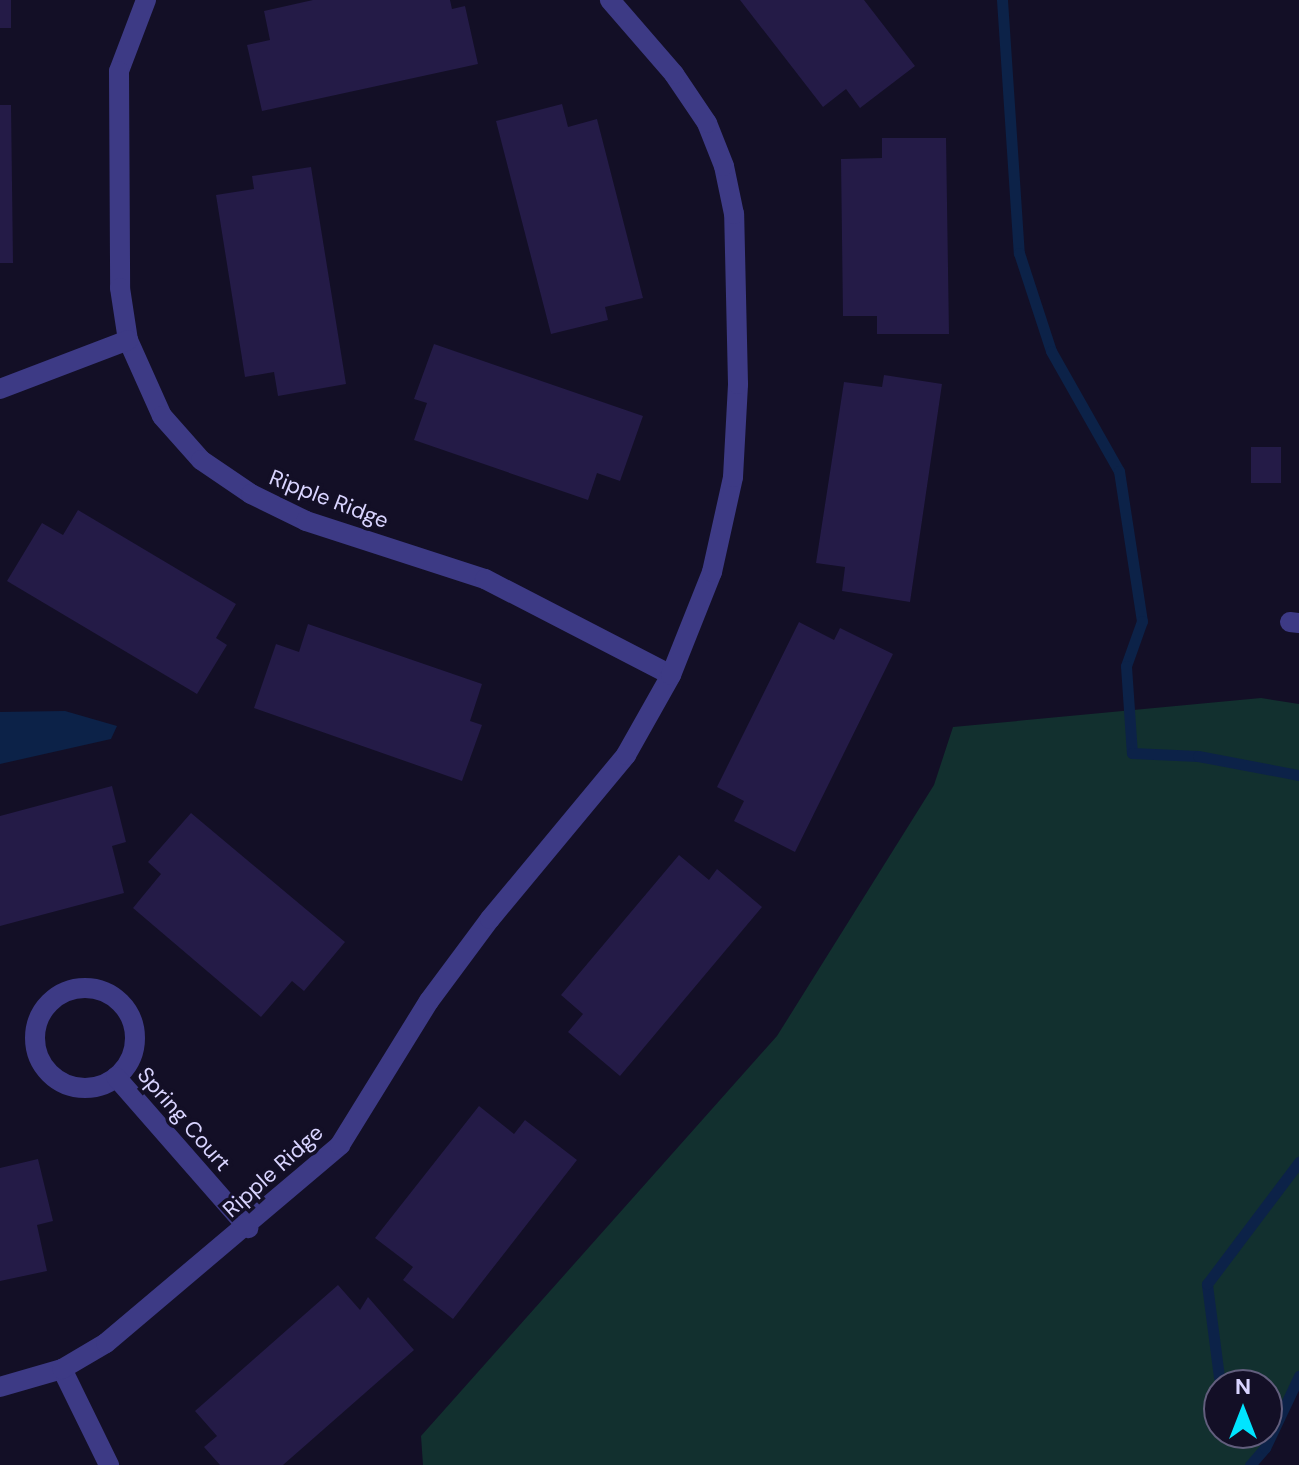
<!DOCTYPE html>
<style>
body{margin:0}
#map{position:relative;width:1299px;height:1465px;overflow:hidden;background:#130f26;font-family:"DM Sans",sans-serif}
div>[style]{position:absolute}
.green>*{inset:0;background:#12302f}
.water>*{inset:0;background:#0c2248}
.stream>*{height:11px;margin:-5.5px;padding:0 5.5px;transform-origin:5.5px;border-radius:5.5px;background:#0c2248}
.building>*{inset:0;background:#241b47;transform-origin:0 0}
.minor>*{height:20px;margin:-10px;padding:0 10px;transform-origin:10px;border-radius:10px;background:#3d3a85}
.minor>.ring{margin:-10px;padding:0;box-sizing:content-box;background:none;border:20px solid #3d3a85;border-radius:50%}
span{translate:-50% -50%;white-space:nowrap;text-align:center;line-height:1.15;-webkit-text-stroke:7px #130f26;paint-order:stroke}
.street-label{font-size:22px;color:#d9d4ff}
.north{position:absolute;left:1203px;top:1369px;width:80px;height:80px;box-sizing:border-box;background:#130f26;border:2px solid #625e7d;border-radius:50%;rotate:0deg;font-size:22px;font-weight:700;line-height:32px;text-align:center;color:#d9d4ff}
.north::after{content:'';display:block;margin:auto;width:28px;height:36px;background:#00e5ff;clip-path:polygon(50% 0,100% 100%,50% 72%,0 100%)}
</style>
<div id="map">
<div class="green">
<i style="clip-path:polygon(evenodd,1261px 698px,1299px 704px,1299px 1381px,1265px 1448px,1250px 1465px,423px 1465px,421px 1436px,777px 1036px,934px 785px,953px 727px,1261px 698px,1219px 1385px,1267px 1385px,1267px 1433px,1219px 1433px,1219px 1385px)"></i>
</div>
<div class="water">
<i style="clip-path:polygon(65px 711px,117px 726px,111px 739px,0 764px,0 712px)"></i>
</div>
<div class="stream">
<i style="left:1002px;top:0;width:254px;rotate:86.2deg"></i>
<i style="left:1019px;top:253px;width:103px;rotate:71.9deg"></i>
<i style="left:1051px;top:351px;width:138px;rotate:60.5deg"></i>
<i style="left:1119px;top:471px;width:152px;rotate:81.3deg"></i>
<i style="left:1142px;top:621px;width:48px;rotate:109.6deg"></i>
<i style="left:1126px;top:666px;width:87px;rotate:86.1deg"></i>
<i style="left:1132px;top:753px;width:66px;rotate:2.6deg"></i>
<i style="left:1198px;top:756px;width:103px;rotate:10.7deg"></i>
<i style="left:1227px;top:1385px;width:11px;rotate:-135deg"></i>
<i style="left:1219px;top:1377px;width:94px;rotate:-97.4deg"></i>
<i style="left:1207px;top:1284px;width:153px;rotate:-53deg"></i>
<i style="left:1250px;top:1465px;width:23px;rotate:-49deg"></i>
<i style="left:1265px;top:1448px;width:80px;rotate:-64.7deg"></i>
</div>
<div class="building">
<i style="left:0;top:0;width:11px;height:28px"></i>
<i style="clip-path:polygon(313px 0,450px 0,452px 9px,465px 6px,478px 64px,262px 111px,247px 45px,270px 40px,264px 11px)"></i>
<i style="clip-path:polygon(740px 0,864px 0,915px 66px,860px 108px,846px 89px,823px 107px)"></i>
<i style="clip-path:polygon(562px 104px,568px 127px,597px 119px,643px 298px,605px 307px,608px 320px,551px 334px,496px 121px)"></i>
<i style="clip-path:polygon(0 105px,11px 105px,13px 263px,0 263px)"></i>
<i style="clip-path:polygon(882px 138px,946px 138px,949px 334px,877px 334px,877px 316px,843px 316px,841px 159px,882px 158px)"></i>
<i style="clip-path:polygon(311px 167px,346px 384px,278px 396px,274px 372px,245px 377px,216px 195px,254px 189px,252px 176px)"></i>
<i style="clip-path:polygon(434px 344px,643px 416px,620px 481px,597px 473px,588px 500px,414px 440px,427px 403px,414px 399px)"></i>
<i style="clip-path:polygon(884px 375px,942px 384px,910px 602px,842px 591px,845px 567px,816px 563px,844px 382px,882px 387px)"></i>
<i style="left:1251px;top:447px;width:30px;height:36px"></i>
<i style="clip-path:polygon(78px 510px,236px 604px,216px 638px,227px 645px,197px 694px,7px 581px,42px 523px,63px 535px)"></i>
<i style="clip-path:polygon(799px 622px,834px 640px,840px 628px,893px 654px,795px 852px,734px 821px,744px 801px,717px 787px)"></i>
<i style="clip-path:polygon(308px 624px,482px 684px,470px 721px,482px 725px,462px 781px,254px 708px,276px 644px,299px 652px)"></i>
<i style="clip-path:polygon(112px 786px,126px 842px,112px 846px,124px 893px,0 926px,0 816px)"></i>
<i style="clip-path:polygon(191px 813px,345px 942px,304px 991px,292px 981px,261px 1017px,133px 908px,161px 874px,148px 862px)"></i>
<i style="clip-path:polygon(679px 855px,709px 880px,717px 869px,762px 907px,620px 1076px,568px 1032px,583px 1014px,561px 995px)"></i>
<i style="clip-path:polygon(479px 1106px,514px 1134px,525px 1120px,577px 1160px,453px 1319px,403px 1280px,413px 1267px,375px 1238px)"></i>
<i style="clip-path:polygon(38px 1159px,53px 1221px,37px 1225px,47px 1271px,0 1281px,0 1168px)"></i>
<i style="clip-path:polygon(338px 1285px,360px 1310px,368px 1297px,414px 1350px,283px 1465px,220px 1465px,204px 1447px,217px 1436px,195px 1411px)"></i>
</div>
<div class="minor">
<i style="left:146px;top:0;width:76px;rotate:110.8deg"></i>
<i style="left:119px;top:71px;width:217px;rotate:89.7deg"></i>
<i style="left:120px;top:288px;width:53px;rotate:81.3deg"></i>
<i style="left:128px;top:340px;width:83px;rotate:65.9deg"></i>
<i style="left:162px;top:416px;width:59px;rotate:48.4deg"></i>
<i style="left:201px;top:460px;width:60px;rotate:34.2deg"></i>
<i style="left:251px;top:494px;width:61px;rotate:26.1deg"></i>
<i style="left:306px;top:521px;width:188px;rotate:18deg"></i>
<i style="left:485px;top:579px;width:209px;rotate:27.3deg"></i>
<i style="left:0;top:389px;width:137px;rotate:-20.9deg"></i>
<i style="left:1290px;top:622px;width:9px;rotate:6deg"></i>
<i class="ring" style="left:35px;top:988px;width:80px;height:80px"></i>
<i style="left:116px;top:1077px;width:201px;rotate:48.8deg"></i>
<i style="left:62px;top:1369px;width:107px;rotate:63.9deg"></i>
<i style="left:0;top:1387px;width:65px;rotate:-16.2deg"></i>
<i style="left:62px;top:1369px;width:51px;rotate:-30.6deg"></i>
<i style="left:106px;top:1343px;width:307px;rotate:-40.2deg"></i>
<i style="left:340px;top:1145px;width:169px;rotate:-58.3deg"></i>
<i style="left:429px;top:1001px;width:102px;rotate:-53.4deg"></i>
<i style="left:490px;top:919px;width:213px;rotate:-50.3deg"></i>
<i style="left:626px;top:755px;width:92px;rotate:-60.6deg"></i>
<i style="left:671px;top:675px;width:111px;rotate:-68.3deg"></i>
<i style="left:712px;top:572px;width:97px;rotate:-77.5deg"></i>
<i style="left:733px;top:477px;width:93px;rotate:-86.9deg"></i>
<i style="left:738px;top:384px;width:170px;rotate:-91.3deg"></i>
<i style="left:734px;top:214px;width:49px;rotate:-101.8deg"></i>
<i style="left:724px;top:166px;width:46px;rotate:-111.6deg"></i>
<i style="left:707px;top:123px;width:59px;rotate:-124deg"></i>
<i style="left:674px;top:74px;width:98px;rotate:-130.9deg"></i>
</div>
<div class="street-label">
<span style="left:329px;top:499px;rotate:21deg">Ripple Ridge</span>
<span style="left:184px;top:1119px;rotate:49deg">Spring Court</span>
<span style="left:273px;top:1171px;rotate:-42deg">Ripple Ridge</span>
</div>
<div class="north">N</div>
</div>
